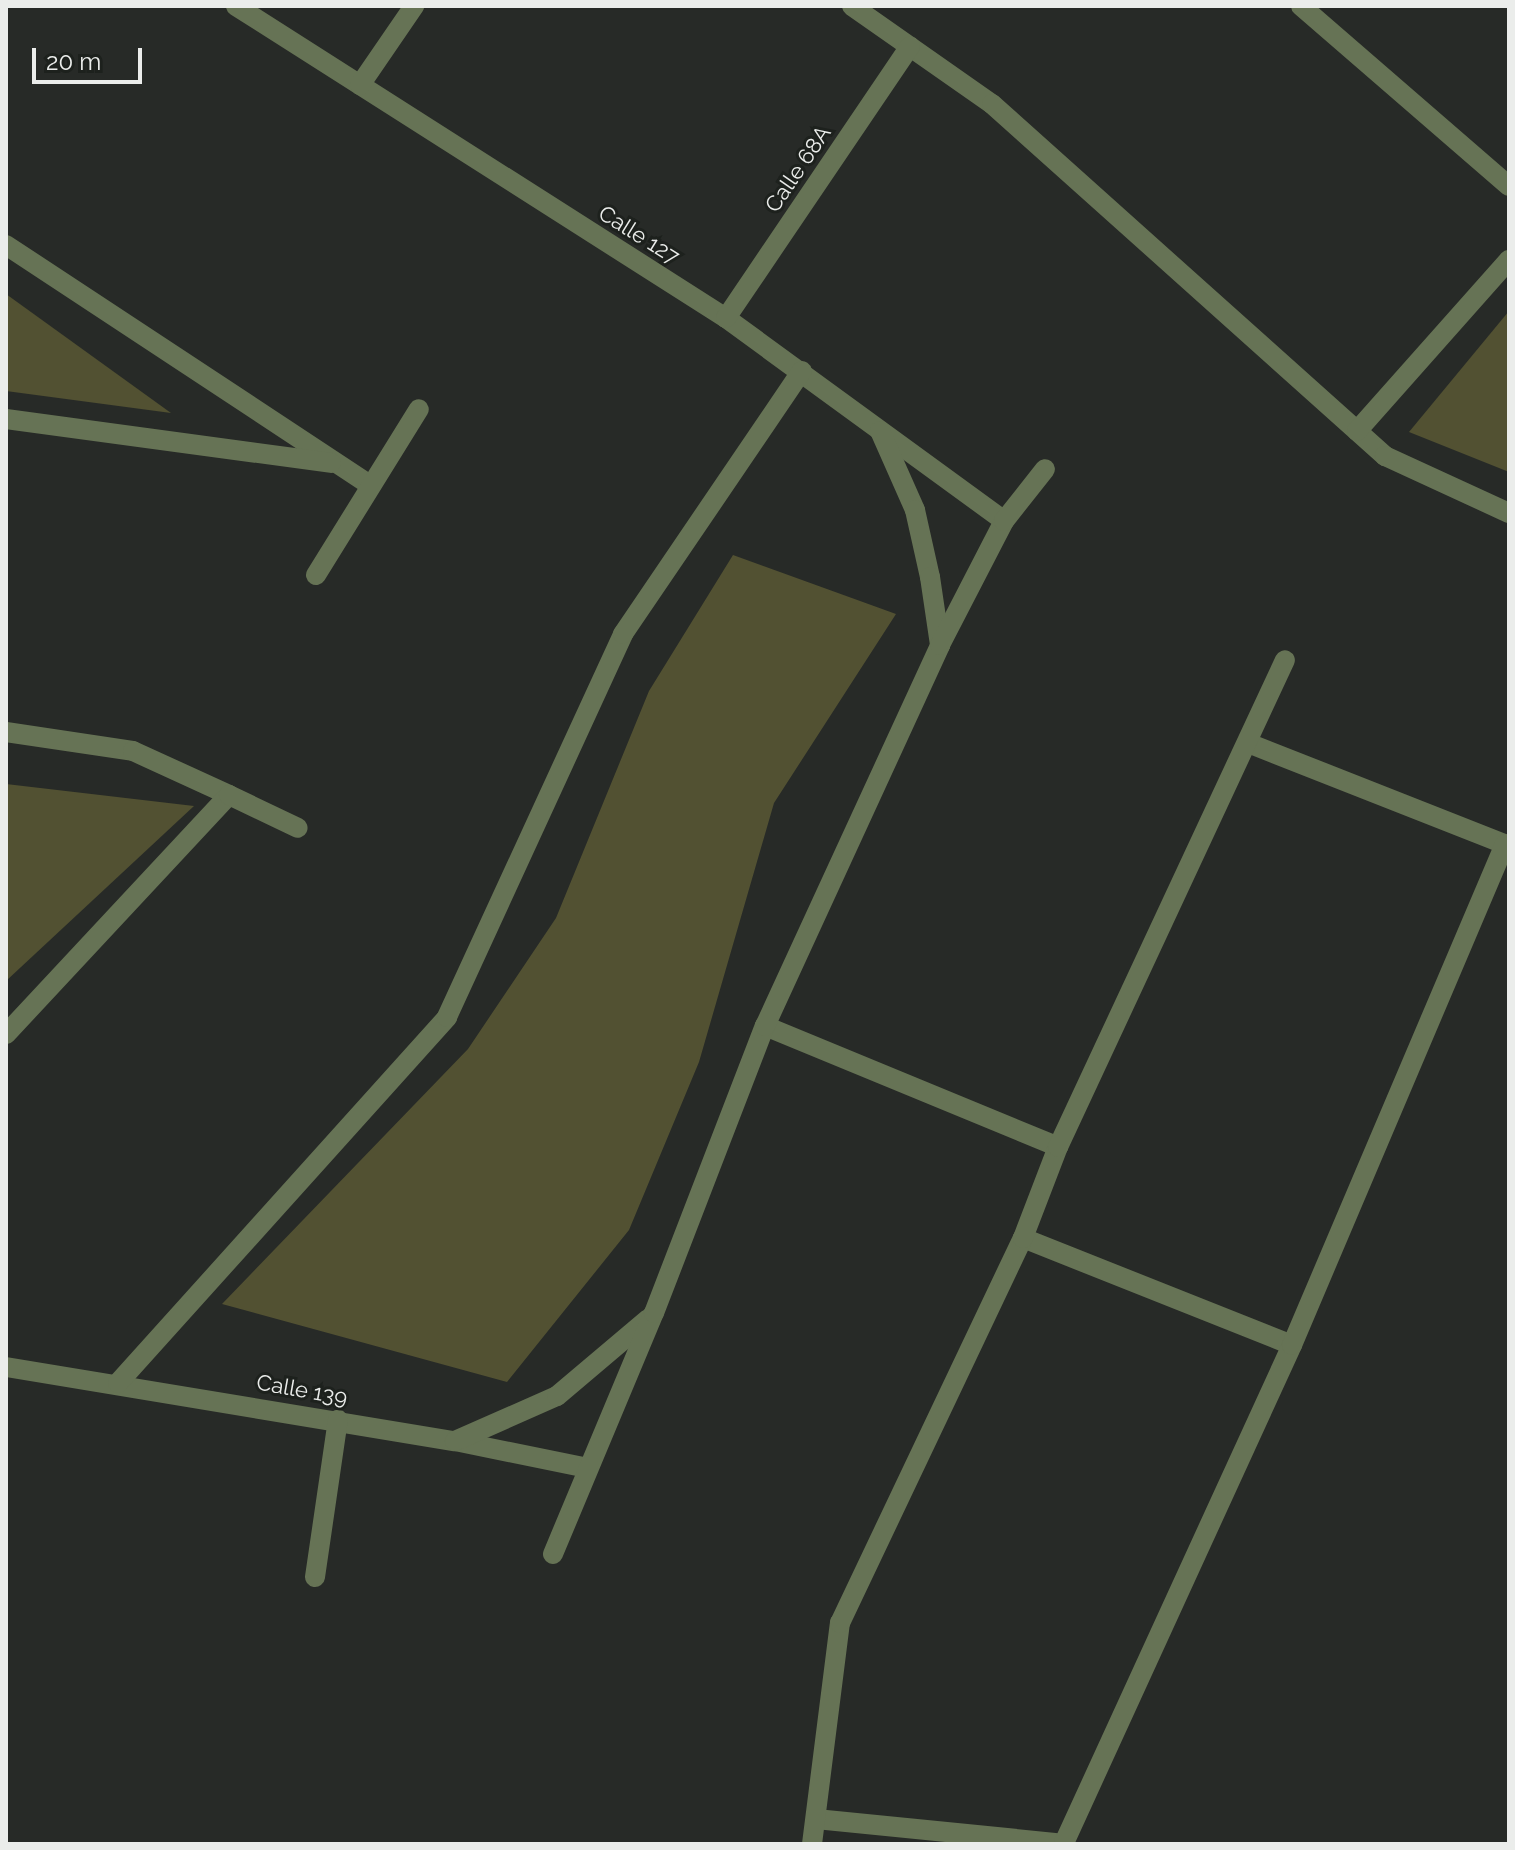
<!DOCTYPE html>
<style>
body{margin:0}
#map{position:relative;width:1515px;height:1850px;overflow:hidden;background:#272a27;font-family:Raleway,sans-serif}
div>[style]{position:absolute}
.forest>*{inset:0;background:#525132}
.minor>*{height:20px;margin:-10px;padding:0 10px;transform-origin:10px;border-radius:10px;background:#667355}
span{translate:-50% -50%;white-space:nowrap;text-align:center;line-height:1.15;-webkit-text-stroke:6px #1d211d;paint-order:stroke}
.street-label{font-size:22px;color:#ebedeb}
.frame{position:absolute;inset:0;border:8px solid #ebedeb;pointer-events:none}
.scale{position:absolute;left:32px;top:48px;width:110px;height:36px;box-sizing:border-box;border:4px solid #ebedeb;border-top:0;padding-left:10px;font-size:24px;line-height:28px;white-space:nowrap;color:#ebedeb;-webkit-text-stroke:6px #1d211d;paint-order:stroke}
</style>
<div id="map">
<div class="forest">
<i style="clip-path:polygon(6px 294px,171px 413px,6px 391px)"></i>
<i style="clip-path:polygon(1509px 311px,1509px 472px,1409px 432px)"></i>
<i style="clip-path:polygon(733px 555px,896px 614px,774px 803px,699px 1062px,629px 1230px,507px 1382px,222px 1304px,468px 1049px,556px 918px,649px 691px)"></i>
<i style="clip-path:polygon(6px 784px,194px 806px,6px 981px)"></i>
</div>
<div class="minor">
<i style="left:236px;top:6px;width:581px;rotate:32.49deg"></i>
<i style="left:726px;top:318px;width:344px;rotate:36.1deg"></i>
<i style="left:852px;top:6px;width:171px;rotate:35deg"></i>
<i style="left:992px;top:104px;width:528px;rotate:41.85deg"></i>
<i style="left:1385px;top:456px;width:136px;rotate:24.7deg"></i>
<i style="left:1301px;top:6px;width:275px;rotate:40.9deg"></i>
<i style="left:360px;top:85px;width:96px;rotate:-55.6deg"></i>
<i style="left:6px;top:245px;width:437px;rotate:33.4deg"></i>
<i style="left:726px;top:318px;width:328px;rotate:-55.9deg"></i>
<i style="left:6px;top:419px;width:328px;rotate:7.7deg"></i>
<i style="left:880px;top:431px;width:86px;rotate:66.1deg"></i>
<i style="left:915px;top:510px;width:69px;rotate:77.4deg"></i>
<i style="left:930px;top:577px;width:69px;rotate:81.6deg"></i>
<i style="left:1357px;top:431px;width:229px;rotate:-48.4deg"></i>
<i style="left:316px;top:575px;width:195px;rotate:-58.2deg"></i>
<i style="left:6px;top:732px;width:128px;rotate:8.5deg"></i>
<i style="left:133px;top:751px;width:106px;rotate:24.6deg"></i>
<i style="left:229px;top:795px;width:327px;rotate:133deg"></i>
<i style="left:1248px;top:743px;width:281px;rotate:21.5deg"></i>
<i style="left:229px;top:795px;width:76px;rotate:25.6deg"></i>
<i style="left:765px;top:1026px;width:317px;rotate:22.4deg"></i>
<i style="left:1023px;top:1238px;width:289px;rotate:21.7deg"></i>
<i style="left:6px;top:1367px;width:455px;rotate:9.4deg"></i>
<i style="left:455px;top:1441px;width:136px;rotate:11.5deg"></i>
<i style="left:118px;top:1383px;width:492px;rotate:-48deg"></i>
<i style="left:447px;top:1017px;width:422px;rotate:-65.3deg"></i>
<i style="left:623px;top:634px;width:318px;rotate:-55.8deg"></i>
<i style="left:455px;top:1441px;width:111px;rotate:-23.8deg"></i>
<i style="left:557px;top:1396px;width:119px;rotate:-40.2deg"></i>
<i style="left:553px;top:1554px;width:261px;rotate:-67.3deg"></i>
<i style="left:654px;top:1313px;width:308px;rotate:-68.9deg"></i>
<i style="left:765px;top:1026px;width:419px;rotate:-65.3deg"></i>
<i style="left:940px;top:645px;width:140px;rotate:-62.7deg"></i>
<i style="left:1004px;top:521px;width:66px;rotate:-51.7deg"></i>
<i style="left:315px;top:1577px;width:159px;rotate:-81.7deg"></i>
<i style="left:816px;top:1819px;width:250px;rotate:5.7deg"></i>
<i style="left:1064px;top:1843px;width:548px;rotate:-65.4deg"></i>
<i style="left:1292px;top:1345px;width:544px;rotate:-66.97deg"></i>
<i style="left:812px;top:1844px;width:223px;rotate:-82.8deg"></i>
<i style="left:840px;top:1623px;width:426px;rotate:-64.6deg"></i>
<i style="left:1023px;top:1238px;width:97px;rotate:-69deg"></i>
<i style="left:1058px;top:1147px;width:537px;rotate:-65.01deg"></i>
</div>
<div class="street-label">
<span style="left:798px;top:169px;rotate:-56deg">Calle 68A</span>
<span style="left:639px;top:235px;rotate:32deg">Calle 127</span>
<span style="left:302px;top:1390px;rotate:10deg">Calle 139</span>
</div>
<div class="frame"></div>
<div class="scale">20 m</div>
</div>
